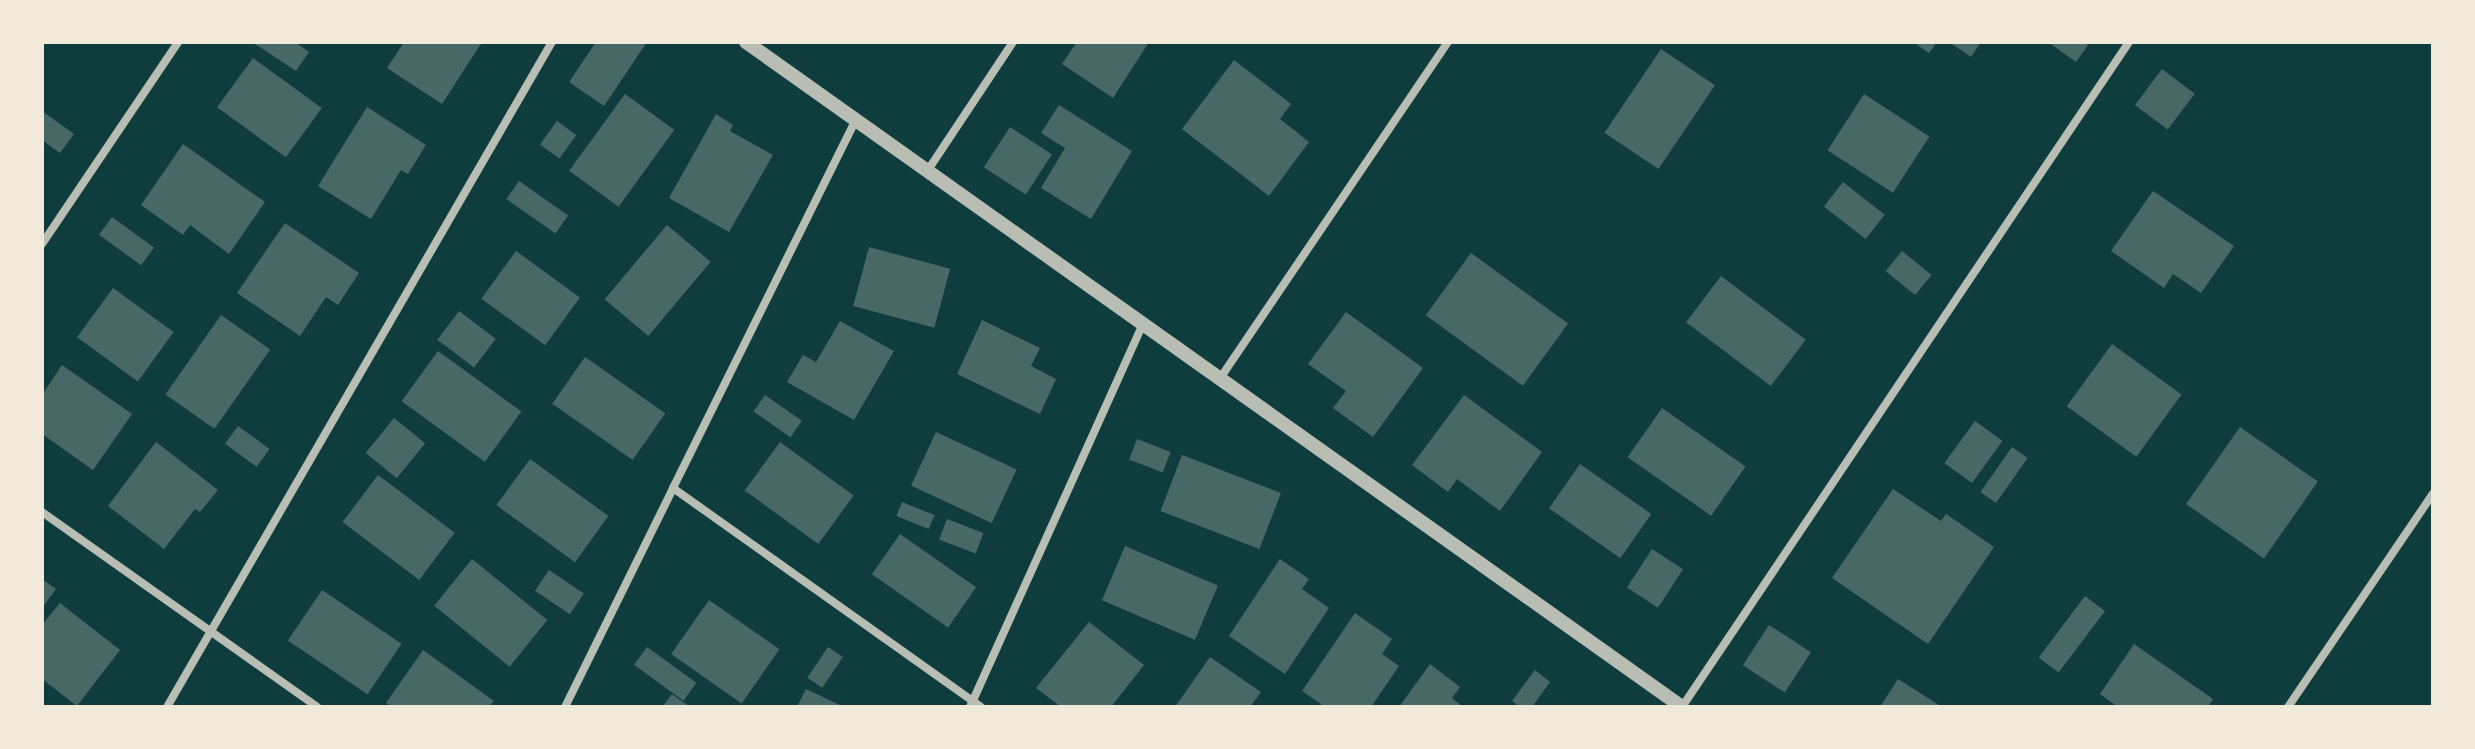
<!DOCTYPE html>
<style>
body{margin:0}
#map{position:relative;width:2475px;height:749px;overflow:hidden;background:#0f3d3e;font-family:"Crimson Pro",serif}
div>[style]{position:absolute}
.building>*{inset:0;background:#486865;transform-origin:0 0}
.minor>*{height:8px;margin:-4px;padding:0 4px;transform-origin:4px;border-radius:4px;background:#b8beb3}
.tertiary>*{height:14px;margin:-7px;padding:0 7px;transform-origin:7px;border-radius:7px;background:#b8beb3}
span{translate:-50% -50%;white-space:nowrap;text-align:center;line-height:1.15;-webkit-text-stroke:8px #f1e9da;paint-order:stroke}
.frame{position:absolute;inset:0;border:44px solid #f1e9da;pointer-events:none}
</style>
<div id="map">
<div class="building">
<i style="clip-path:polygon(252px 42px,295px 42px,309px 52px,296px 71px)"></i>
<i style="clip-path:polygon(404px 42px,482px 42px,442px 104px,387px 68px)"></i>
<i style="clip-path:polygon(596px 42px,647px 42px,604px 106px,569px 82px)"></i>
<i style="clip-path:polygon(1077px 42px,1149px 42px,1113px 98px,1062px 64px)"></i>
<i style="clip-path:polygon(1913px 42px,1937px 42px,1929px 53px)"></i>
<i style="clip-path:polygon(1949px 42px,1981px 42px,1971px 57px)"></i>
<i style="clip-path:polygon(2048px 42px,2084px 42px,2088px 45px,2076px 62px)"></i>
<i style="left:1661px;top:49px;width:65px;height:101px;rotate:34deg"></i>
<i style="left:253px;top:58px;width:85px;height:61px;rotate:36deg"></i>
<i style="clip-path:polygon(1234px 60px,1291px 104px,1280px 119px,1309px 142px,1269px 196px,1182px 129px)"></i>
<i style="left:2162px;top:69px;width:41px;height:45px;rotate:37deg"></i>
<i style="left:625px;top:94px;width:61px;height:95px;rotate:36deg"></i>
<i style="left:1864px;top:94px;width:78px;height:67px;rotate:33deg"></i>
<i style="clip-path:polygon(1059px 105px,1132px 151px,1091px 219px,1041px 188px,1065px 148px,1041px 133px)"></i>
<i style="clip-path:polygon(367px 107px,426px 145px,408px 174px,401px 170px,371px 219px,318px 186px)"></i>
<i style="clip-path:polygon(42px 111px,74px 134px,60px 153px,42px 140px)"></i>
<i style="clip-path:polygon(716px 114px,733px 125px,730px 131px,773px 155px,729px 232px,669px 198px)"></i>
<i style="left:557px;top:121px;width:24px;height:29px;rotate:36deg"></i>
<i style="left:1010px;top:127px;width:50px;height:48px;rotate:33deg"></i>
<i style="clip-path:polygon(183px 144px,265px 202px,229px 254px,190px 225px,183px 235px,141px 205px)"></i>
<i style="left:519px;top:181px;width:60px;height:22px;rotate:35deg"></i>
<i style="left:1843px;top:182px;width:53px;height:31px;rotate:38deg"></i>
<i style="clip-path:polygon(2153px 191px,2234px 246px,2201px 293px,2173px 274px,2164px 288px,2111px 251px)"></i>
<i style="left:112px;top:217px;width:52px;height:22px;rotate:36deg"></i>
<i style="clip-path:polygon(285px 223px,359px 273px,338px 305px,326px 297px,300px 336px,237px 293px)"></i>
<i style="left:667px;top:225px;width:57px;height:97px;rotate:40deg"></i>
<i style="left:869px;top:247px;width:84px;height:61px;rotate:15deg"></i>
<i style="left:516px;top:251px;width:79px;height:59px;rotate:36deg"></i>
<i style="left:1902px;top:251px;width:38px;height:26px;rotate:39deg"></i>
<i style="left:1471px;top:253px;width:120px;height:77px;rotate:36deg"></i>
<i style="left:1721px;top:276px;width:106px;height:58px;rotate:37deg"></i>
<i style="left:113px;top:288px;width:75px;height:61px;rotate:36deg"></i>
<i style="left:459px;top:311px;width:46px;height:36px;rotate:37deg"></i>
<i style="clip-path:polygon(1346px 312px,1423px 368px,1373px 437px,1333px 408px,1346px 391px,1308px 364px)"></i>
<i style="left:221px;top:315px;width:60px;height:97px;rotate:35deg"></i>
<i style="clip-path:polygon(982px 320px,1040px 348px,1031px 366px,1056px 379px,1040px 414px,957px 374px)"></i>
<i style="clip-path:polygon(840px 321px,894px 351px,854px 420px,787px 382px,803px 355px,816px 362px)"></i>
<i style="left:2112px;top:344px;width:86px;height:77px;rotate:36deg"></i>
<i style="left:438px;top:351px;width:103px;height:62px;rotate:36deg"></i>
<i style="left:585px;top:357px;width:98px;height:57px;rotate:35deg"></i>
<i style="clip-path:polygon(62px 365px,132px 414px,93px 470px,42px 434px,42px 395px)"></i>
<i style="left:765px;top:395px;width:45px;height:20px;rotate:35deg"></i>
<i style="clip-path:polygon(1464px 395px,1542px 452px,1500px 511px,1457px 479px,1448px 492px,1412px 465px)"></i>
<i style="left:1662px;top:408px;width:102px;height:60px;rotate:35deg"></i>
<i style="left:394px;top:418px;width:40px;height:45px;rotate:39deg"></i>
<i style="left:1975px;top:421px;width:34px;height:52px;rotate:36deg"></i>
<i style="left:238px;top:426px;width:39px;height:22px;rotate:36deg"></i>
<i style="left:2240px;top:427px;width:95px;height:94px;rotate:35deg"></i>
<i style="left:936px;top:432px;width:89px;height:59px;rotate:25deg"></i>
<i style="left:1137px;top:439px;width:36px;height:22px;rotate:21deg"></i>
<i style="clip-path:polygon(156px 442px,218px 490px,200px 512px,195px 509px,164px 549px,108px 506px)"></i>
<i style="left:780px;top:442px;width:91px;height:60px;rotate:36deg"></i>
<i style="left:2012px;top:447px;width:19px;height:55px;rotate:35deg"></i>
<i style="left:1182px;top:455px;width:106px;height:60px;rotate:21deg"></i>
<i style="left:530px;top:459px;width:97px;height:57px;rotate:36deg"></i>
<i style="left:1580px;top:464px;width:87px;height:54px;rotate:35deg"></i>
<i style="left:378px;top:475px;width:96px;height:59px;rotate:37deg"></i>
<i style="clip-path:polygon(1893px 489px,1941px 521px,1946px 514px,1994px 547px,1928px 644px,1832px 578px)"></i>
<i style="left:902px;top:502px;width:35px;height:15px;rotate:22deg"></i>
<i style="left:947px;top:519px;width:39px;height:22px;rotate:21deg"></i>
<i style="left:900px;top:534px;width:93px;height:49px;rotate:35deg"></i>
<i style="left:1125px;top:546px;width:101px;height:59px;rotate:23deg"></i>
<i style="left:1652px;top:549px;width:37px;height:46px;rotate:33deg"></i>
<i style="left:472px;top:559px;width:97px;height:60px;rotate:39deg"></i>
<i style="clip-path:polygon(1280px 559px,1309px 579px,1302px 589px,1329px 608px,1285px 674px,1229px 636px)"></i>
<i style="left:549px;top:570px;width:42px;height:25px;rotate:34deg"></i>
<i style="clip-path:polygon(42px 579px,56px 589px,42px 608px)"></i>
<i style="left:322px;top:590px;width:96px;height:61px;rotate:34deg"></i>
<i style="left:2085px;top:596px;width:25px;height:77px;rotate:37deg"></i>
<i style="left:709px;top:600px;width:86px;height:66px;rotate:35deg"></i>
<i style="clip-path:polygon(60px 603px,120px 650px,77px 706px,42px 679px,42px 625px)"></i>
<i style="clip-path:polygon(1355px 613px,1392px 639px,1382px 654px,1399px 666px,1371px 707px,1325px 707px,1302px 691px)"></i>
<i style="clip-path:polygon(1089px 622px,1144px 665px,1111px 707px,1061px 707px,1036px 688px)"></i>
<i style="left:1769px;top:625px;width:50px;height:48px;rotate:33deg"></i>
<i style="clip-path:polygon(2134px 644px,2213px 699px,2208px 707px,2118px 707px,2100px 694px)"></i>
<i style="left:647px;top:647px;width:61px;height:22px;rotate:36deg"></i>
<i style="left:828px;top:647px;width:18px;height:37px;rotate:34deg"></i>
<i style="clip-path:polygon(423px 650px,494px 701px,489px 707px,393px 707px,386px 703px)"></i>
<i style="clip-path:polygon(1210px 657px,1261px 692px,1250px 707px,1175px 707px)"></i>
<i style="clip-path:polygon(1430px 664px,1460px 687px,1452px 698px,1463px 707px,1399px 707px)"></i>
<i style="clip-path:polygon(1535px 670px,1550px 682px,1532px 707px,1520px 707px,1512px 701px)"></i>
<i style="clip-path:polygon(1898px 679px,1942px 707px,1880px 707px)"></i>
<i style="clip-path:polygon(806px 689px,844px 707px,797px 707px)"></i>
<i style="clip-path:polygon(672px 694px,690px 707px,662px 707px)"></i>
</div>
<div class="minor">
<i style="left:928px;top:170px;width:154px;rotate:-56.4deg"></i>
<i style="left:42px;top:244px;width:244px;rotate:-56deg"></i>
<i style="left:1221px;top:377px;width:405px;rotate:-55.9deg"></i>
<i style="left:673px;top:488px;width:411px;rotate:-63.6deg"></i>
<i style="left:42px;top:512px;width:337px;rotate:35.3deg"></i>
<i style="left:167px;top:707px;width:768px;rotate:-59.93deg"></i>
<i style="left:565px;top:707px;width:244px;rotate:-63.7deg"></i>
<i style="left:673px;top:488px;width:378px;rotate:35.4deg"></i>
<i style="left:970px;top:707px;width:420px;rotate:-65.7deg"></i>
<i style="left:1682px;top:707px;width:801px;rotate:-56.09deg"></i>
<i style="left:2288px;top:707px;width:258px;rotate:-55.8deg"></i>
</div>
<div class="tertiary">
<i style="left:746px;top:42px;width:1148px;rotate:35.39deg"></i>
</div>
<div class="frame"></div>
</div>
